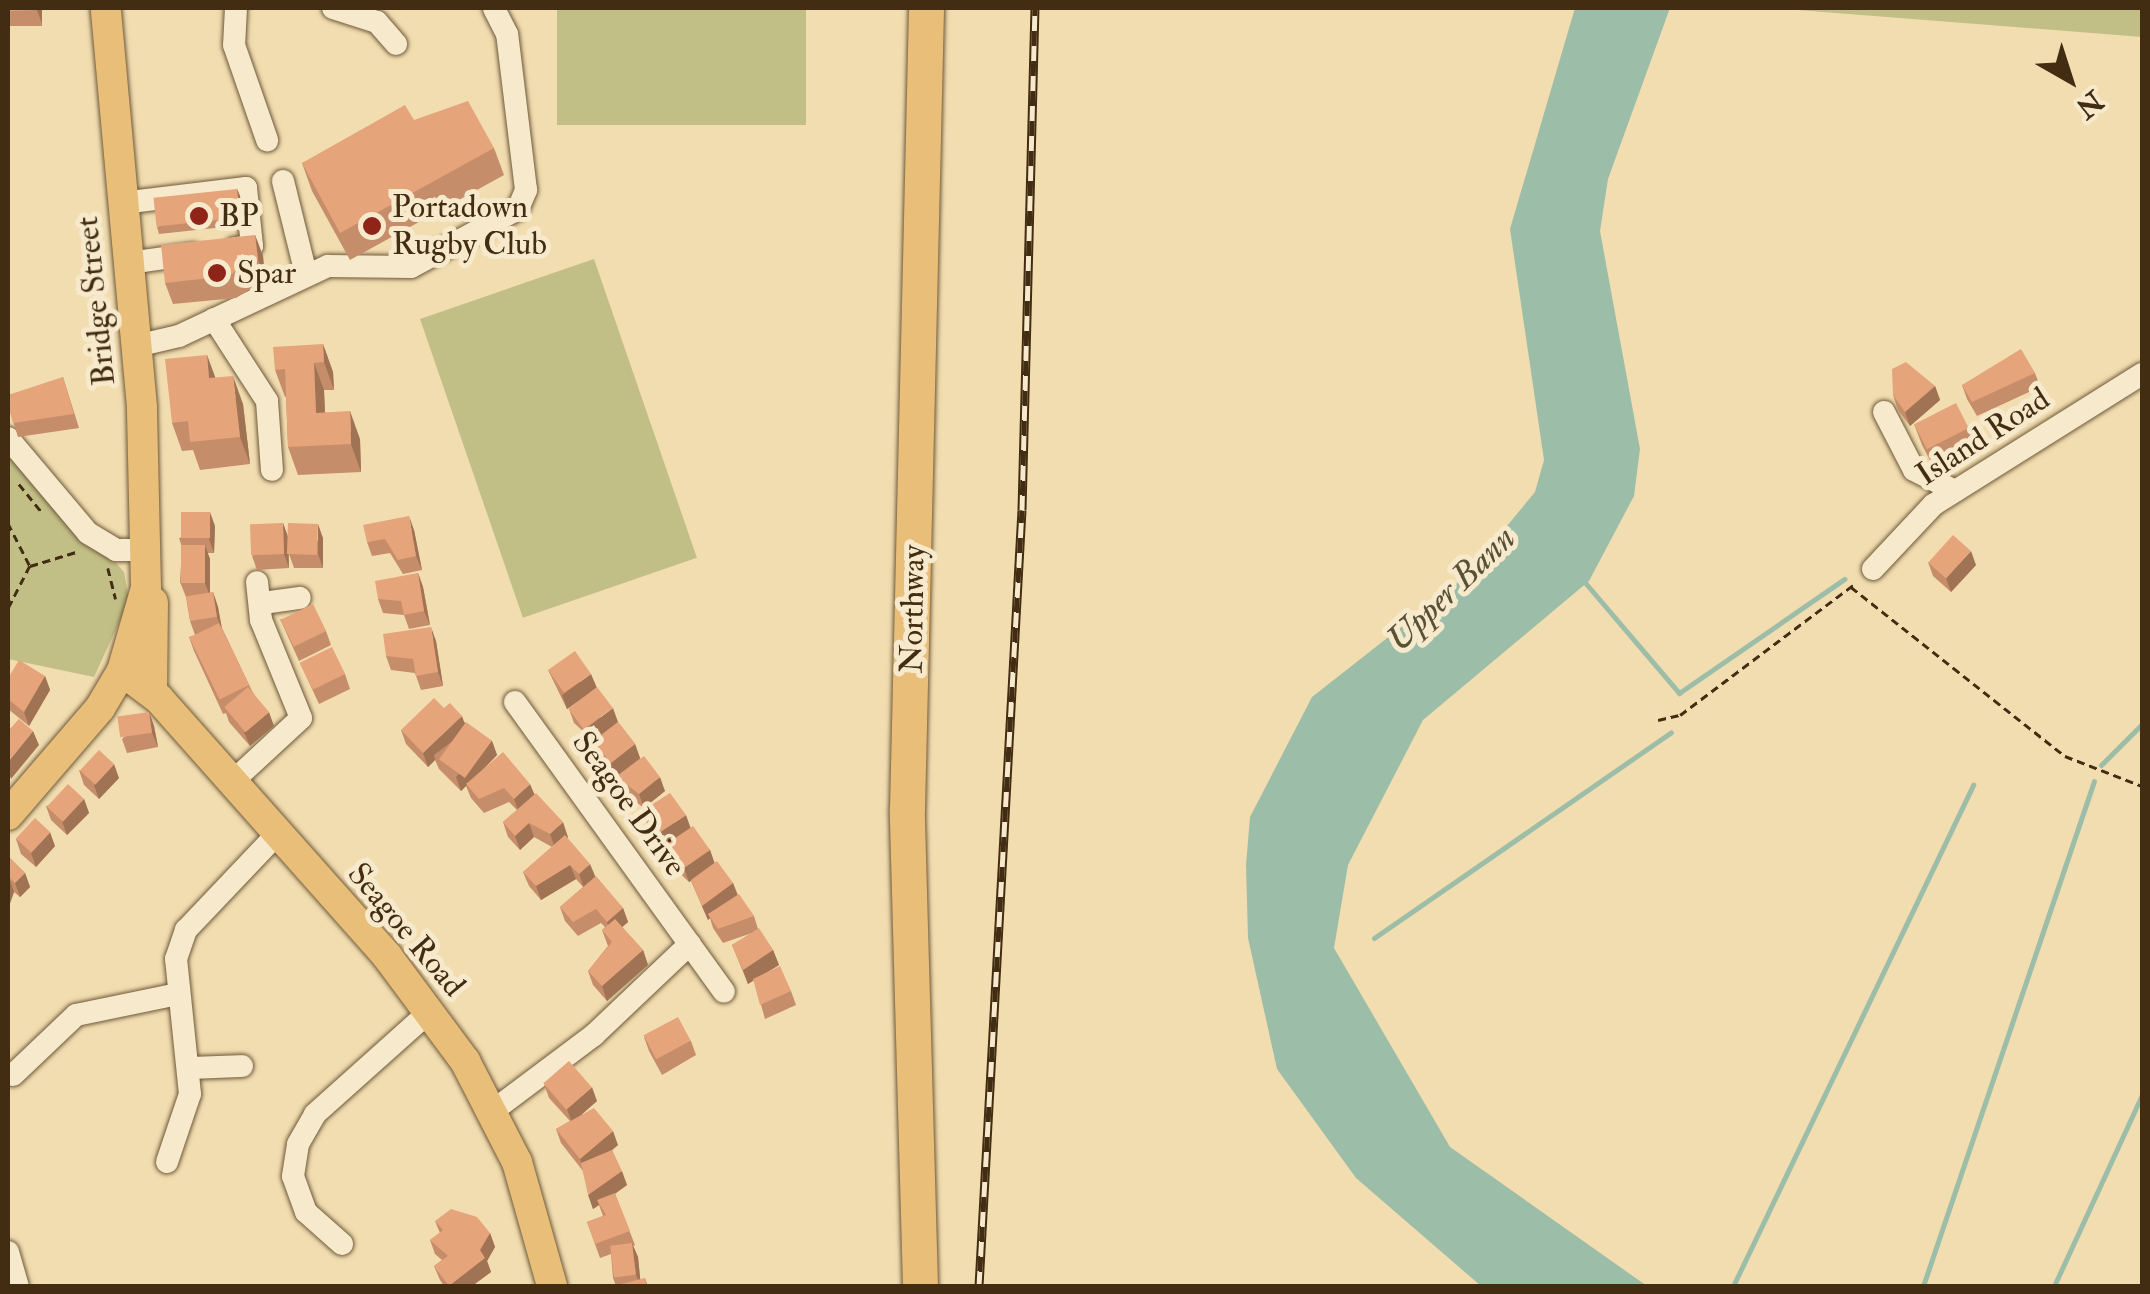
<!DOCTYPE html>
<style>
body{margin:0}
#map{position:relative;width:2150px;height:1294px;overflow:hidden;background:#f2ddb0;font-family:"IM FELL Double Pica",serif}
div>[style]{position:absolute}
.green>*{inset:0;background:#c2bf86;transform-origin:0 0}
.water>*{inset:0;background:#9cbda7}
.stream>*{height:5px;margin:-2.5px;padding:0 2.5px;transform-origin:2.5px;border-radius:2.5px;background:#9cbda7}
.path>*{height:2.5px;margin-top:-1.25px;transform-origin:0;background:repeating-linear-gradient(90deg,#422d13 0 8px,transparent 0 13px)}
.roads{filter:drop-shadow(0 0 2px #6e593a) drop-shadow(0 0 2px #6e593a)}
.minor>*{height:22px;margin:-11px;padding:0 11px;transform-origin:11px;border-radius:11px;background:#f7e9cc}
.major>*{height:30px;margin:-15px;padding:0 15px;transform-origin:15px;border-radius:15px;background:#e9be78}
.highway>*{height:35px;margin:-17.5px;padding:0 17.5px;transform-origin:17.5px;border-radius:17.5px;background:#e9be78}
.rail>*{height:9px;margin-top:-4.5px;transform-origin:0;background:repeating-linear-gradient(90deg,#f7e9cc 0 15px,#422d13 0 30px);box-sizing:border-box;border-block:2px solid #422d13}
.wall>*{inset:0;background:#c58d69;transform-origin:0 0}
.shaded-wall>*{inset:0;background:#a07355}
.building>*{inset:0;background:#e5a47a;transform-origin:0 0}
.dots>*{width:28px;height:28px;translate:-50% -50%;box-sizing:border-box;border:5px solid #f7e9cc;border-radius:50%}
span{translate:-50% -50%;white-space:nowrap;text-align:center;line-height:1.15;-webkit-text-stroke:10px #f7e9cc;paint-order:stroke}
.poi-label{font-size:32px;color:#422d13}
.left{translate:0 -50%;text-align:left}
.street-label{font-size:32px;color:#422d13}
.water-label{font-size:35px;color:#585138;font-style:italic}
.frame{position:absolute;inset:0;border:10px solid #422d13;pointer-events:none}
.north{position:absolute;left:2020px;top:30px;width:100px;height:100px;-webkit-text-stroke:8px #f7e9cc;paint-order:stroke;rotate:141deg;font-size:28px;font-weight:700;line-height:40px;text-align:center;color:#422d13}
.north::after{content:'';display:block;margin:auto;width:35px;height:45px;background:#422d13;clip-path:polygon(50% 0,100% 100%,50% 72%,0 100%)}
</style>
<div id="map">
<div class="green">
<i style="left:557px;top:8px;width:249px;height:117px"></i>
<i style="clip-path:polygon(1773px 8px,2142px 8px,2142px 37px)"></i>
<i style="left:594px;top:259px;width:316px;height:184px;rotate:71deg"></i>
<i style="clip-path:polygon(8px 439px,124px 572px,129px 601px,94px 677px,8px 659px)"></i>
</div>
<div class="water">
<i style="clip-path:polygon(1575px 8px,1670px 8px,1608px 179px,1600px 231px,1640px 449px,1634px 496px,1589px 581px,1423px 720px,1348px 865px,1334px 948px,1450px 1147px,1647px 1286px,1481px 1286px,1356px 1178px,1277px 1069px,1248px 938px,1246px 865px,1250px 817px,1312px 697px,1465px 577px,1535px 492px,1544px 460px,1510px 229px)"></i>
</div>
<div class="stream">
<i style="left:1582px;top:579px;width:150px;rotate:49.6deg"></i>
<i style="left:1679px;top:693px;width:201px;rotate:-34.6deg"></i>
<i style="left:2101px;top:765px;width:58px;rotate:-45deg"></i>
<i style="left:1374px;top:938px;width:361px;rotate:-34.7deg"></i>
<i style="left:1733px;top:1286px;width:556px;rotate:-64.4deg"></i>
<i style="left:1923px;top:1286px;width:533px;rotate:-71.29deg"></i>
<i style="left:2054px;top:1286px;width:210px;rotate:-65.3deg"></i>
</div>
<div class="path">
<i style="left:19px;top:484px;width:36px;rotate:51deg"></i>
<i style="left:8px;top:523px;width:48px;rotate:62.9deg"></i>
<i style="left:30px;top:566px;width:48px;rotate:117.1deg"></i>
<i style="left:30px;top:566px;width:48px;rotate:-16.9deg"></i>
<i style="left:108px;top:568px;width:32px;rotate:76deg"></i>
<i style="left:1851px;top:587px;width:273px;rotate:38.3deg"></i>
<i style="left:2065px;top:756px;width:83px;rotate:21.3deg"></i>
<i style="left:1658px;top:720px;width:23px;rotate:-13deg"></i>
<i style="left:1680px;top:715px;width:220px;rotate:-36.9deg"></i>
</div>
<div class="roads">
<div class="minor">
<i style="left:236px;top:8px;width:37px;rotate:93deg"></i>
<i style="left:234px;top:45px;width:101px;rotate:70.8deg"></i>
<i style="left:333px;top:8px;width:46px;rotate:17.7deg"></i>
<i style="left:377px;top:22px;width:29px;rotate:49deg"></i>
<i style="left:283px;top:181px;width:96px;rotate:76.1deg"></i>
<i style="left:122px;top:203px;width:125px;rotate:-6.9deg"></i>
<i style="left:246px;top:188px;width:58px;rotate:84.1deg"></i>
<i style="left:252px;top:246px;width:17px;rotate:173deg"></i>
<i style="left:129px;top:263px;width:65px;rotate:-8deg"></i>
<i style="left:214px;top:319px;width:98px;rotate:57.1deg"></i>
<i style="left:267px;top:401px;width:69px;rotate:85.9deg"></i>
<i style="left:136px;top:346px;width:44px;rotate:-13.1deg"></i>
<i style="left:179px;top:336px;width:165px;rotate:-25.2deg"></i>
<i style="left:328px;top:266px;width:83px;rotate:0.7deg"></i>
<i style="left:411px;top:267px;width:122px;rotate:-28.5deg"></i>
<i style="left:518px;top:209px;width:21px;rotate:-67deg"></i>
<i style="left:526px;top:190px;width:157px;rotate:-96.9deg"></i>
<i style="left:507px;top:34px;width:29px;rotate:-117deg"></i>
<i style="left:1884px;top:412px;width:65px;rotate:62.7deg"></i>
<i style="left:1914px;top:470px;width:46px;rotate:27.1deg"></i>
<i style="left:8px;top:438px;width:124px;rotate:49.9deg"></i>
<i style="left:88px;top:533px;width:33px;rotate:31deg"></i>
<i style="left:116px;top:550px;width:30px"></i>
<i style="left:1873px;top:569px;width:88px;rotate:-46.8deg"></i>
<i style="left:1933px;top:505px;width:247px;rotate:-32.1deg"></i>
<i style="left:263px;top:603px;width:37px;rotate:-8deg"></i>
<i style="left:515px;top:702px;width:357px;rotate:54.2deg"></i>
<i style="left:232px;top:782px;width:94px;rotate:-42.8deg"></i>
<i style="left:301px;top:718px;width:106px;rotate:-112.2deg"></i>
<i style="left:261px;top:620px;width:38px;rotate:-96deg"></i>
<i style="left:188px;top:1068px;width:54px;rotate:-2.1deg"></i>
<i style="left:13px;top:1075px;width:87px;rotate:-43.6deg"></i>
<i style="left:76px;top:1015px;width:99px;rotate:-11.7deg"></i>
<i style="left:494px;top:1110px;width:125px;rotate:-36.9deg"></i>
<i style="left:594px;top:1035px;width:132px;rotate:-43.5deg"></i>
<i style="left:167px;top:1162px;width:72px;rotate:-71.3deg"></i>
<i style="left:190px;top:1094px;width:136px;rotate:-95.9deg"></i>
<i style="left:176px;top:959px;width:31px;rotate:-71deg"></i>
<i style="left:186px;top:930px;width:134px;rotate:-46.5deg"></i>
<i style="left:342px;top:1244px;width:48px;rotate:-138.4deg"></i>
<i style="left:306px;top:1212px;width:38px;rotate:-110deg"></i>
<i style="left:293px;top:1176px;width:32px;rotate:-81deg"></i>
<i style="left:298px;top:1144px;width:34px;rotate:-60deg"></i>
<i style="left:315px;top:1114px;width:154px;rotate:-41.8deg"></i>
<i style="left:8px;top:1252px;width:35px;rotate:74deg"></i>
</div>
<div class="major">
<i style="left:122px;top:671px;width:46px;rotate:37.1deg"></i>
<i style="left:159px;top:699px;width:344px;rotate:48.4deg"></i>
<i style="left:387px;top:956px;width:131px;rotate:53.4deg"></i>
<i style="left:465px;top:1061px;width:114px;rotate:62.8deg"></i>
<i style="left:517px;top:1162px;width:129px;rotate:74.2deg"></i>
<i style="left:152px;top:693px;width:91px;rotate:-89.4deg"></i>
<i style="left:8px;top:815px;width:141px;rotate:-49.3deg"></i>
<i style="left:100px;top:708px;width:43px;rotate:-59.3deg"></i>
<i style="left:122px;top:671px;width:86px;rotate:-73.9deg"></i>
<i style="left:146px;top:588px;width:181px;rotate:-91.3deg"></i>
<i style="left:142px;top:407px;width:401px;rotate:-95.2deg"></i>
</div>
<div class="highway">
<i style="left:920px;top:1286px;width:477px;rotate:-91.6deg"></i>
<i style="left:907px;top:809px;width:801px;rotate:-88.64deg"></i>
</div>
</div>
<div class="rail">
<i style="left:979px;top:1286px;width:777px;rotate:-86.83deg"></i>
<i style="left:1022px;top:510px;width:502px;rotate:-88.52deg"></i>
</div>
<div class="wall">
<i style="left:8px;top:8px;width:34px;height:18px"></i>
<i style="clip-path:polygon(414px 120px,494px 148px,504px 175px,350px 260px,312px 191px,302px 163px)"></i>
<i style="clip-path:polygon(237px 189px,240px 196px,243px 225px,159px 234px,157px 227px)"></i>
<i style="clip-path:polygon(255px 235px,263px 256px,265px 280px,236px 298px,173px 304px,165px 283px)"></i>
<i style="clip-path:polygon(323px 344px,333px 372px,334px 390px,324px 390px,325px 412px,360px 439px,361px 472px,298px 475px,288px 447px,286px 397px,285px 397px,275px 370px)"></i>
<i style="clip-path:polygon(207px 355px,215px 378px,243px 404px,250px 464px,200px 470px,193px 450px,182px 451px,172px 423px)"></i>
<i style="clip-path:polygon(2035px 373px,2040px 387px,1977px 416px,1967px 399px,1962px 385px)"></i>
<i style="clip-path:polygon(63px 377px,79px 428px,18px 437px,8px 405px)"></i>
<i style="clip-path:polygon(1935px 386px,1940px 400px,1910px 426px,1898px 410px,1893px 395px)"></i>
<i style="clip-path:polygon(1914px 424px,1969px 428px,1976px 450px,1935px 470px,1922px 445px)"></i>
<i style="clip-path:polygon(283px 523px,288px 537px,289px 568px,257px 570px,252px 556px)"></i>
<i style="clip-path:polygon(215px 526px,214px 553px,207px 553px,210px 559px,210px 593px,213px 592px,218px 607px,222px 628px,252px 691px,274px 726px,250px 746px,229px 722px,226px 713px,223px 714px,194px 651px,189px 637px,195px 635px,190px 621px,186px 597px,180px 582px,182px 547px,179px 538px)"></i>
<i style="clip-path:polygon(414px 530px,422px 570px,403px 574px,390px 553px,372px 556px,367px 542px)"></i>
<i style="clip-path:polygon(323px 538px,323px 568px,294px 568px,289px 554px)"></i>
<i style="clip-path:polygon(1928px 562px,1976px 565px,1951px 592px,1933px 576px)"></i>
<i style="clip-path:polygon(418px 573px,423px 587px,430px 625px,409px 629px,404px 615px,383px 613px,378px 599px)"></i>
<i style="clip-path:polygon(280px 619px,326px 631px,331px 645px,299px 661px)"></i>
<i style="clip-path:polygon(436px 641px,443px 686px,421px 690px,415px 673px,391px 670px,386px 656px)"></i>
<i style="clip-path:polygon(300px 663px,345px 674px,350px 689px,319px 704px)"></i>
<i style="clip-path:polygon(548px 670px,597px 688px,567px 709px)"></i>
<i style="clip-path:polygon(8px 673px,10px 675px,45px 676px,50px 690px,29px 726px,8px 709px)"></i>
<i style="clip-path:polygon(444px 708px,492px 741px,497px 755px,484px 769px,534px 794px,568px 837px,567px 838px,595px 877px,623px 908px,628px 922px,622px 927px,643px 950px,648px 965px,607px 1001px,593px 985px,588px 971px,608px 946px,602px 930px,605px 927px,601px 923px,578px 936px,565px 921px,560px 907px,583px 887px,576px 879px,541px 900px,529px 886px,523px 872px,552px 847px,534px 837px,520px 850px,508px 837px,503px 822px,517px 810px,509px 802px,484px 813px,471px 798px,466px 786px,461px 791px,439px 769px,435px 760px,428px 767px,406px 744px,401px 730px)"></i>
<i style="clip-path:polygon(569px 709px,618px 722px,635px 744px,640px 758px,665px 791px,644px 808px,622px 792px,617px 777px,640px 759px,612px 780px,599px 754px,594px 741px,574px 723px)"></i>
<i style="clip-path:polygon(149px 712px,154px 726px,158px 747px,127px 753px,122px 739px)"></i>
<i style="clip-path:polygon(79px 770px,119px 778px,99px 799px,84px 785px)"></i>
<i style="clip-path:polygon(84px 799px,89px 813px,67px 835px,51px 820px,46px 806px)"></i>
<i style="clip-path:polygon(642px 811px,690px 828px,710px 850px,714px 863px,733px 883px,738px 895px,754px 916px,758px 929px,773px 950px,779px 965px,764px 974px,791px 991px,796px 1005px,765px 1019px,754px 980px,748px 984px,732px 945px,752px 933px,723px 943px,713px 928px,710px 918px,708px 920px,691px 881px,689px 882px,667px 861px,663px 848px,659px 851px)"></i>
<i style="clip-path:polygon(16px 839px,55px 846px,36px 867px,21px 854px)"></i>
<i style="clip-path:polygon(8px 856px,25px 873px,30px 887px,20px 897px,14px 892px,8px 909px)"></i>
<i style="clip-path:polygon(644px 1037px,691px 1041px,696px 1055px,662px 1075px,649px 1051px)"></i>
<i style="clip-path:polygon(544px 1084px,597px 1101px,582px 1114px,618px 1145px,612px 1150px,627px 1185px,615px 1194px,635px 1245px,633px 1246px,638px 1257px,640px 1280px,645px 1278px,648px 1286px,616px 1286px,613px 1278px,611px 1254px,600px 1258px,587px 1222px,603px 1216px,599px 1205px,593px 1209px,583px 1171px,561px 1143px,556px 1129px,570px 1121px,549px 1098px)"></i>
<i style="clip-path:polygon(435px 1221px,490px 1233px,495px 1247px,487px 1261px,491px 1272px,472px 1286px,444px 1286px,440px 1280px,434px 1266px,442px 1260px,435px 1254px,430px 1240px,440px 1233px)"></i>
</div>
<div class="shaded-wall">
<i style="clip-path:polygon(37px 8px,42px 8px,42px 24px,37px 10px)"></i>
<i style="clip-path:polygon(237px 189px,240px 196px,243px 225px,240px 218px)"></i>
<i style="clip-path:polygon(255px 235px,263px 256px,265px 280px,258px 259px)"></i>
<i style="clip-path:polygon(323px 344px,333px 372px,334px 390px,324px 362px)"></i>
<i style="clip-path:polygon(207px 355px,217px 382px,209px 378px)"></i>
<i style="clip-path:polygon(314px 363px,324px 390px,326px 441px,316px 413px)"></i>
<i style="clip-path:polygon(233px 376px,243px 404px,250px 464px,240px 437px)"></i>
<i style="clip-path:polygon(1935px 386px,1940px 400px,1910px 426px,1905px 412px)"></i>
<i style="clip-path:polygon(350px 411px,360px 439px,361px 472px,351px 444px)"></i>
<i style="clip-path:polygon(210px 512px,215px 526px,214px 553px,209px 539px)"></i>
<i style="clip-path:polygon(409px 516px,414px 530px,422px 570px,416px 556px)"></i>
<i style="clip-path:polygon(283px 523px,288px 537px,289px 568px,284px 554px)"></i>
<i style="clip-path:polygon(318px 524px,323px 538px,323px 568px,318px 554px)"></i>
<i style="clip-path:polygon(205px 545px,210px 559px,210px 597px,205px 583px)"></i>
<i style="clip-path:polygon(1971px 551px,1976px 565px,1951px 592px,1946px 578px)"></i>
<i style="clip-path:polygon(418px 573px,423px 587px,430px 625px,424px 611px)"></i>
<i style="clip-path:polygon(213px 592px,218px 607px,222px 631px,217px 617px)"></i>
<i style="clip-path:polygon(431px 627px,436px 641px,443px 686px,438px 672px)"></i>
<i style="clip-path:polygon(591px 674px,597px 688px,567px 709px,562px 695px)"></i>
<i style="clip-path:polygon(45px 676px,50px 690px,29px 726px,24px 712px)"></i>
<i style="clip-path:polygon(613px 708px,618px 722px,593px 741px,588px 727px)"></i>
<i style="clip-path:polygon(149px 712px,154px 726px,158px 747px,152px 733px)"></i>
<i style="clip-path:polygon(269px 712px,274px 726px,250px 746px,244px 732px)"></i>
<i style="clip-path:polygon(462px 716px,467px 730px,434px 755px,435px 760px,428px 767px,423px 753px)"></i>
<i style="clip-path:polygon(33px 731px,39px 745px,11px 779px,8px 770px,8px 762px)"></i>
<i style="clip-path:polygon(492px 741px,497px 755px,461px 791px,456px 777px)"></i>
<i style="clip-path:polygon(635px 744px,640px 758px,612px 780px,607px 765px)"></i>
<i style="clip-path:polygon(114px 764px,119px 778px,99px 799px,94px 785px)"></i>
<i style="clip-path:polygon(660px 777px,665px 791px,644px 808px,639px 794px)"></i>
<i style="clip-path:polygon(530px 784px,536px 798px,519px 813px,514px 799px)"></i>
<i style="clip-path:polygon(84px 799px,89px 813px,67px 835px,62px 821px)"></i>
<i style="clip-path:polygon(686px 815px,691px 829px,659px 851px,653px 837px)"></i>
<i style="clip-path:polygon(563px 822px,568px 837px,555px 848px,550px 834px)"></i>
<i style="clip-path:polygon(529px 823px,534px 837px,520px 850px,515px 836px)"></i>
<i style="clip-path:polygon(50px 832px,55px 846px,36px 867px,31px 853px)"></i>
<i style="clip-path:polygon(710px 850px,715px 864px,689px 882px,684px 868px)"></i>
<i style="clip-path:polygon(590px 864px,596px 878px,584px 888px,579px 874px)"></i>
<i style="clip-path:polygon(570px 865px,576px 879px,541px 900px,536px 886px)"></i>
<i style="clip-path:polygon(25px 873px,30px 887px,20px 897px,15px 883px)"></i>
<i style="clip-path:polygon(9px 877px,14px 892px,8px 909px,8px 881px)"></i>
<i style="clip-path:polygon(733px 883px,738px 897px,708px 914px,710px 918px,708px 920px,702px 906px)"></i>
<i style="clip-path:polygon(623px 908px,628px 922px,612px 936px,607px 922px)"></i>
<i style="clip-path:polygon(643px 950px,648px 965px,607px 1001px,602px 986px)"></i>
<i style="clip-path:polygon(773px 950px,779px 965px,748px 984px,743px 970px)"></i>
<i style="clip-path:polygon(592px 1087px,597px 1101px,572px 1123px,567px 1109px)"></i>
<i style="clip-path:polygon(613px 1131px,618px 1145px,585px 1173px,580px 1159px)"></i>
<i style="clip-path:polygon(622px 1171px,627px 1185px,600px 1204px,597px 1200px,599px 1205px,593px 1209px,588px 1195px)"></i>
<i style="clip-path:polygon(490px 1233px,495px 1247px,487px 1261px,491px 1272px,472px 1286px,450px 1286px,480px 1250px)"></i>
<i style="clip-path:polygon(632px 1243px,638px 1257px,641px 1286px,636px 1275px)"></i>
</div>
<div class="building">
<i style="clip-path:polygon(8px 8px,37px 8px,37px 10px,8px 11px)"></i>
<i style="clip-path:polygon(468px 101px,494px 148px,340px 233px,302px 163px,405px 105px,414px 120px)"></i>
<i style="left:237px;top:189px;width:29px;height:84px;rotate:84deg"></i>
<i style="clip-path:polygon(255px 235px,258px 259px,228px 276px,165px 283px,161px 245px)"></i>
<i style="clip-path:polygon(323px 344px,324px 362px,314px 363px,316px 413px,350px 411px,351px 444px,288px 447px,285px 369px,275px 370px,273px 347px)"></i>
<i style="clip-path:polygon(2021px 349px,2035px 373px,1972px 402px,1962px 385px)"></i>
<i style="clip-path:polygon(207px 355px,209px 378px,233px 376px,240px 437px,190px 442px,188px 421px,172px 423px,165px 359px)"></i>
<i style="clip-path:polygon(1906px 362px,1935px 386px,1905px 412px,1893px 395px,1892px 369px)"></i>
<i style="clip-path:polygon(63px 377px,74px 414px,13px 423px,8px 405px,8px 395px)"></i>
<i style="left:1956px;top:403px;width:28px;height:47px;rotate:63deg"></i>
<i style="left:181px;top:512px;width:29px;height:26px"></i>
<i style="clip-path:polygon(409px 516px,416px 556px,398px 560px,385px 539px,367px 542px,363px 525px)"></i>
<i style="left:283px;top:523px;width:31px;height:33px;rotate:88deg"></i>
<i style="left:288px;top:523px;width:30px;height:31px;rotate:2deg"></i>
<i style="left:1953px;top:535px;width:24px;height:37px;rotate:42deg"></i>
<i style="left:205px;top:545px;width:38px;height:24px;rotate:90deg"></i>
<i style="clip-path:polygon(418px 573px,424px 611px,404px 615px,401px 601px,378px 599px,375px 581px)"></i>
<i style="left:213px;top:592px;width:25px;height:27px;rotate:81deg"></i>
<i style="left:313px;top:604px;width:30px;height:36px;rotate:64deg"></i>
<i style="left:219px;top:623px;width:69px;height:33px;rotate:64deg"></i>
<i style="clip-path:polygon(431px 627px,438px 672px,416px 676px,413px 659px,386px 656px,383px 634px)"></i>
<i style="left:332px;top:647px;width:30px;height:36px;rotate:64deg"></i>
<i style="left:575px;top:651px;width:28px;height:33px;rotate:55deg"></i>
<i style="clip-path:polygon(19px 660px,45px 676px,24px 712px,8px 699px,8px 673px,10px 675px)"></i>
<i style="left:248px;top:687px;width:33px;height:31px;rotate:50deg"></i>
<i style="left:597px;top:687px;width:26px;height:36px;rotate:53deg"></i>
<i style="clip-path:polygon(434px 698px,444px 708px,450px 703px,462px 716px,423px 753px,401px 730px)"></i>
<i style="left:149px;top:712px;width:21px;height:32px;rotate:82deg"></i>
<i style="clip-path:polygon(19px 719px,33px 731px,8px 762px,8px 731px)"></i>
<i style="left:466px;top:722px;width:32px;height:46px;rotate:36deg"></i>
<i style="left:618px;top:722px;width:28px;height:31px;rotate:52deg"></i>
<i style="left:99px;top:750px;width:21px;height:28px;rotate:43deg"></i>
<i style="clip-path:polygon(503px 752px,530px 784px,514px 799px,504px 788px,479px 799px,466px 784px)"></i>
<i style="clip-path:polygon(644px 756px,660px 777px,639px 794px,617px 777px)"></i>
<i style="left:68px;top:784px;width:22px;height:31px;rotate:43deg"></i>
<i style="clip-path:polygon(536px 793px,563px 822px,550px 834px,529px 823px,515px 836px,503px 822px)"></i>
<i style="clip-path:polygon(670px 793px,686px 815px,653px 837px,642px 811px)"></i>
<i style="left:35px;top:818px;width:21px;height:28px;rotate:43deg"></i>
<i style="clip-path:polygon(693px 826px,710px 850px,684px 868px,662px 847px)"></i>
<i style="clip-path:polygon(565px 835px,590px 864px,579px 874px,570px 865px,536px 886px,523px 872px)"></i>
<i style="clip-path:polygon(8px 856px,25px 873px,15px 883px,9px 877px,8px 881px)"></i>
<i style="clip-path:polygon(717px 861px,733px 883px,702px 906px,691px 880px)"></i>
<i style="clip-path:polygon(596px 876px,623px 908px,607px 922px,596px 909px,573px 922px,560px 907px)"></i>
<i style="clip-path:polygon(739px 894px,754px 916px,718px 929px,708px 914px)"></i>
<i style="clip-path:polygon(615px 919px,643px 950px,602px 986px,588px 971px,612px 942px,602px 930px)"></i>
<i style="clip-path:polygon(759px 928px,773px 950px,743px 970px,732px 945px)"></i>
<i style="clip-path:polygon(780px 966px,791px 991px,760px 1005px,753px 979px)"></i>
<i style="left:678px;top:1017px;width:27px;height:39px;rotate:62deg"></i>
<i style="left:569px;top:1061px;width:35px;height:34px;rotate:49deg"></i>
<i style="clip-path:polygon(594px 1108px,613px 1131px,580px 1159px,556px 1129px)"></i>
<i style="clip-path:polygon(612px 1150px,622px 1171px,588px 1195px,581px 1163px)"></i>
<i style="clip-path:polygon(615px 1193px,630px 1231px,595px 1244px,587px 1222px,606px 1215px,597px 1200px)"></i>
<i style="clip-path:polygon(451px 1209px,477px 1217px,490px 1233px,480px 1250px,485px 1258px,449px 1286px,434px 1266px,448px 1256px,430px 1240px,443px 1230px,435px 1221px)"></i>
<i style="left:632px;top:1243px;width:32px;height:22px;rotate:83deg"></i>
<i style="clip-path:polygon(645px 1278px,647px 1286px,617px 1286px,617px 1285px)"></i>
</div>
<div class="dots">
<i style="left:199px;top:216px;background:#8f2418"></i>
<i style="left:372px;top:226px;background:#8f2418"></i>
<i style="left:217px;top:273px;background:#8f2418"></i>
</div>
<div class="poi-label">
<span class="left" style="left:392px;top:226px">Portadown<br>Rugby Club</span>
<span class="left" style="left:219px;top:216px">BP</span>
<span class="left" style="left:237px;top:273px">Spar</span>
</div>
<div class="street-label">
<span style="left:96px;top:301px;rotate:-96deg">Bridge Street</span>
<span style="left:1983px;top:437px;rotate:-33deg">Island Road</span>
<span style="left:913px;top:609px;rotate:-89deg">Northway</span>
<span style="left:629px;top:804px;rotate:54deg">Seagoe Drive</span>
<span style="left:406px;top:930px;rotate:50deg">Seagoe Road</span>
</div>
<div class="water-label">
<span style="left:1451px;top:589px;rotate:-44deg">Upper Bann</span>
</div>
<div class="frame"></div>
<div class="north">N</div>
</div>
